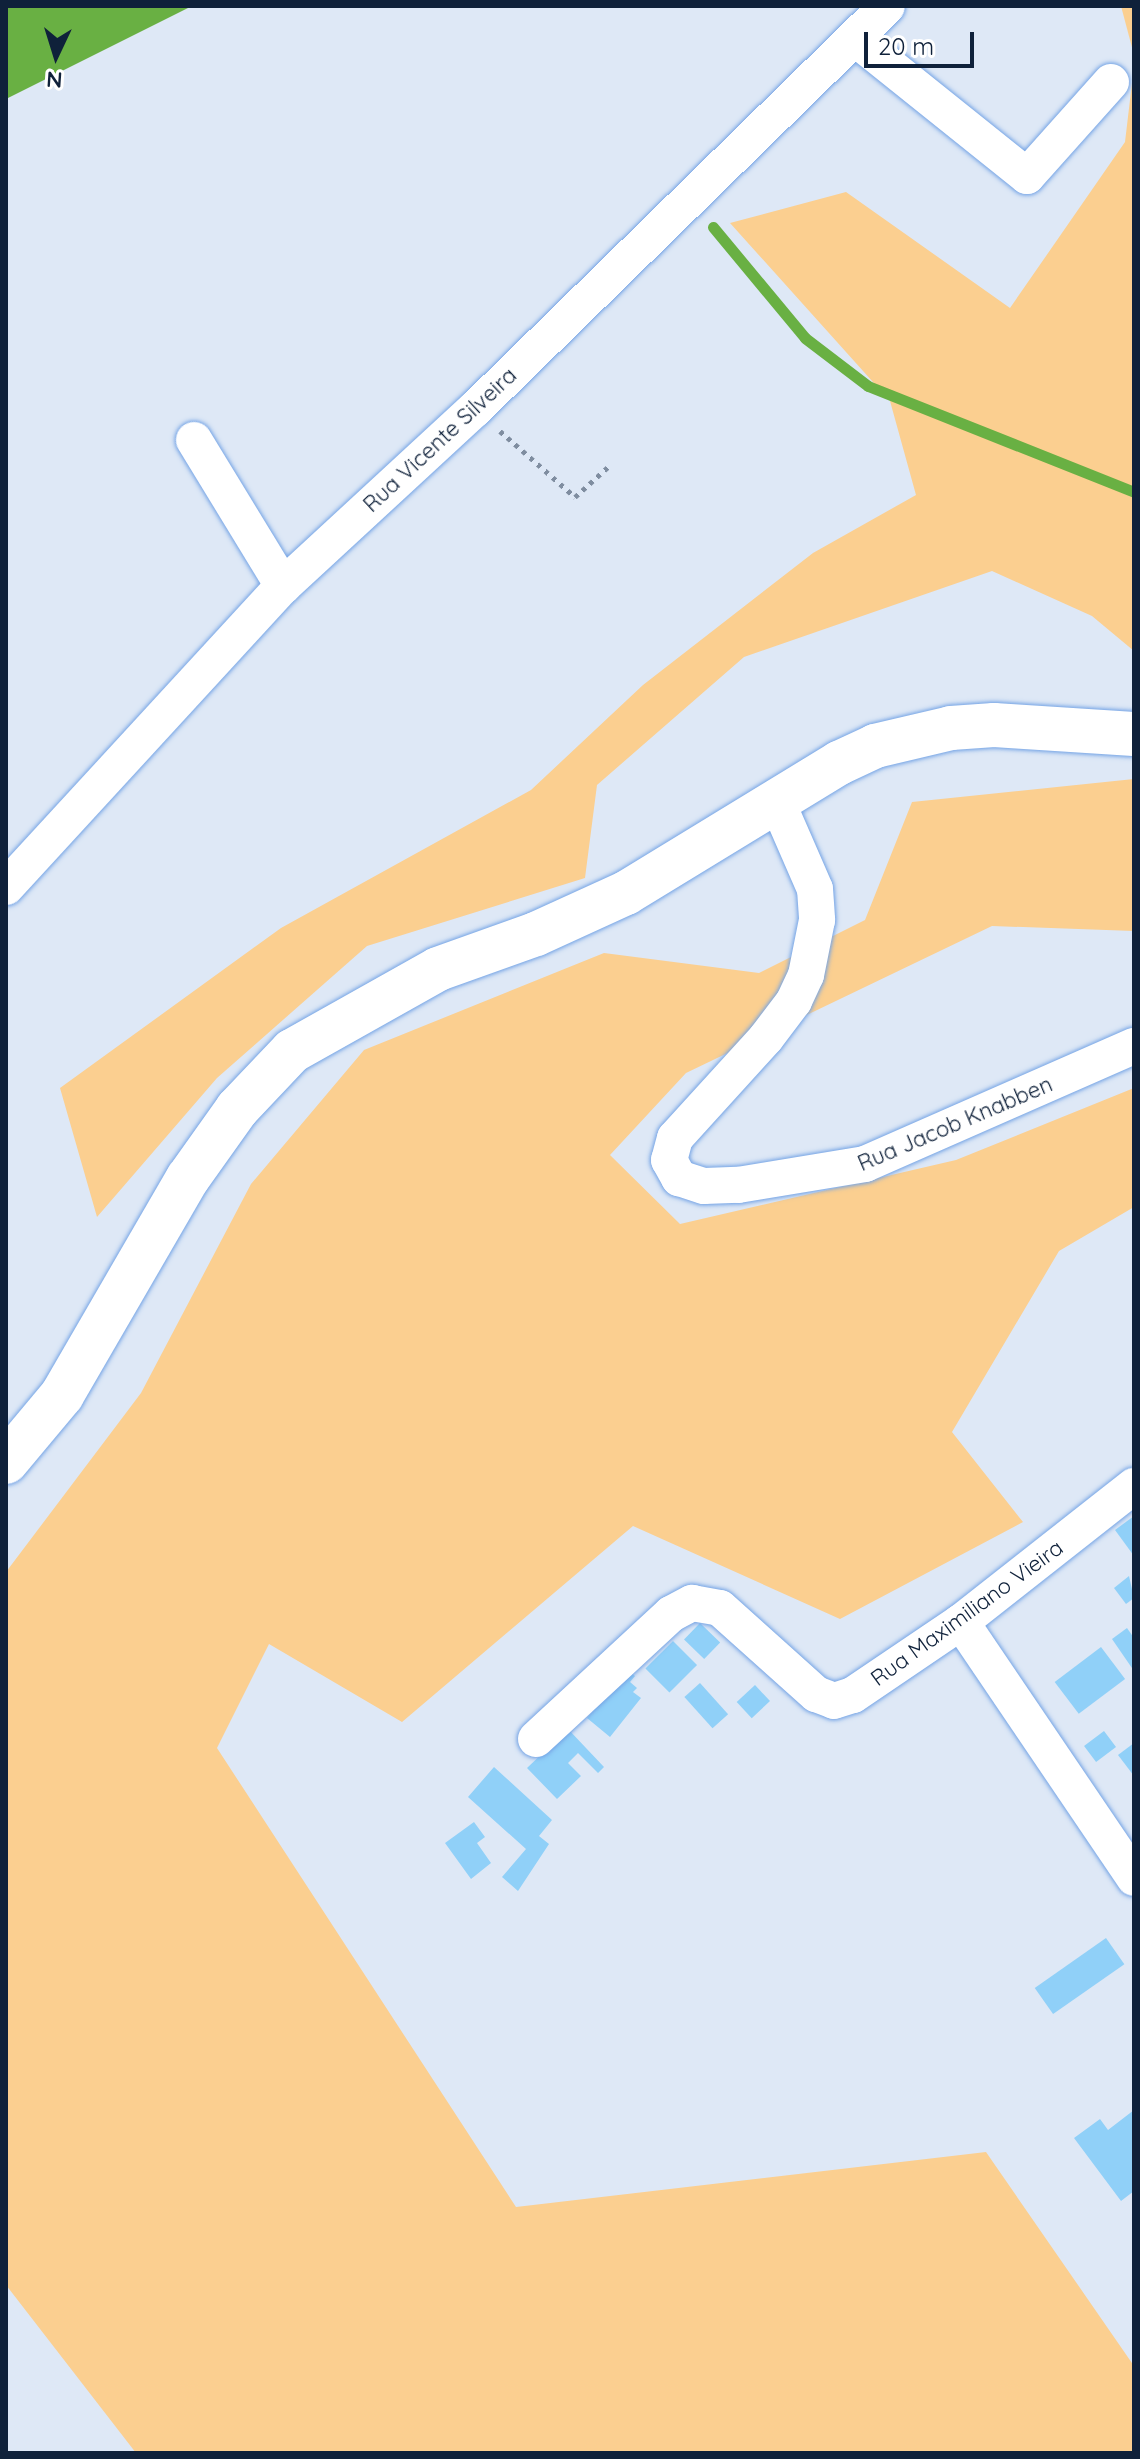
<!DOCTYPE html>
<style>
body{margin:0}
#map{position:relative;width:1140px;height:2459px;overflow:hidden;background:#dee8f6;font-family:Quicksand,sans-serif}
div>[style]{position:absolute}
.green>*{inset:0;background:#fbcf90}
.water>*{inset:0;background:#69b043}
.stream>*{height:11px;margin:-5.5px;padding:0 5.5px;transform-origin:5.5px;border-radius:5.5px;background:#69b043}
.building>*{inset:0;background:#90d0f8;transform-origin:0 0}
.path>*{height:5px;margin-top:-2.5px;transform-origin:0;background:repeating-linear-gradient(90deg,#7f8da0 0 4px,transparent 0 10px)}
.roads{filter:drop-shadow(0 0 2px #75a4e5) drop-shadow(0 0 2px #75a4e5)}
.minor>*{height:36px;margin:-18px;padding:0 18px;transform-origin:18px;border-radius:18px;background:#fff}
.secondary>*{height:44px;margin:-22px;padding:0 22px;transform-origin:22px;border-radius:22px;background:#fff}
span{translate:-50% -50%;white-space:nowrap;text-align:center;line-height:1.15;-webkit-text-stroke:8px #fff;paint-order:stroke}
.street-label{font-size:22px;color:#0f213a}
.frame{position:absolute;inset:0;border:8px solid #0f213a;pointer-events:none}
.north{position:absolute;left:16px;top:16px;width:80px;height:80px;-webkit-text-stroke:6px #fff;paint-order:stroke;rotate:184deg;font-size:22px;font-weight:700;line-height:32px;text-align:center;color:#0f213a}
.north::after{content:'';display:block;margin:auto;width:28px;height:36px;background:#0f213a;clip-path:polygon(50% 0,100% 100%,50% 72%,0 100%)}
.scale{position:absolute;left:864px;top:32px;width:110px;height:36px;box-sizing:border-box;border:4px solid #0f213a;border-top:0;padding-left:10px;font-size:24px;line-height:28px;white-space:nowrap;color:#0f213a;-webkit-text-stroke:6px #fff;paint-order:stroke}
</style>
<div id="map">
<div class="green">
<i style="clip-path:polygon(1121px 6px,1134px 6px,1134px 55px)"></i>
<i style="clip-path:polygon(1134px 66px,1134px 651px,1092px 616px,992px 571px,744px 657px,597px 785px,585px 878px,367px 946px,217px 1078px,97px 1217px,60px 1088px,281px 928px,531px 790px,643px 685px,813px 553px,916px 495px,890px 401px,730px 223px,846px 192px,1010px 308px,1125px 142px)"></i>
<i style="clip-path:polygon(1134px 779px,1134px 931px,992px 926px,686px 1073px,610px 1155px,680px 1224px,956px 1160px,1134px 1088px,1134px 1207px,1059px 1251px,952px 1432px,1023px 1522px,840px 1619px,633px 1526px,402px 1722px,269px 1644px,217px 1748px,516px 2207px,986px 2152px,1134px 2366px,1134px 2453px,136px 2453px,6px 2285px,6px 1572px,141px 1393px,251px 1184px,364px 1050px,604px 953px,759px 973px,865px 920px,912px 802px)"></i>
</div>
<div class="water">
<i style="clip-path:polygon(6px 6px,192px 6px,6px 99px)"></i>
</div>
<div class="stream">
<i style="left:713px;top:227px;width:144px;rotate:50.3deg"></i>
<i style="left:805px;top:338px;width:79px;rotate:37.3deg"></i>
<i style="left:868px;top:386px;width:286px;rotate:21.7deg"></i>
</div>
<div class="building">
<i style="clip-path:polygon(1134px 1516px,1134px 1556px,1115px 1530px)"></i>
<i style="clip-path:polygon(1129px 1576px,1134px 1598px,1126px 1604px,1114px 1588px)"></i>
<i style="left:700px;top:1623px;width:28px;height:23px;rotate:44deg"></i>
<i style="clip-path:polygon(1127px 1628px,1134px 1638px,1134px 1671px,1112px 1639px)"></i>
<i style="left:673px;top:1641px;width:34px;height:39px;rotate:45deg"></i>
<i style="left:1101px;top:1647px;width:40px;height:58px;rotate:53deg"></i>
<i style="clip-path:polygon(627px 1670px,635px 1676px,630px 1682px,637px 1688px,633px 1692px,641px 1698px,610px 1737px,587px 1718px)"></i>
<i style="left:700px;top:1683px;width:42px;height:21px;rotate:48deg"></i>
<i style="left:755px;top:1685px;width:22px;height:25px;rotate:47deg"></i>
<i style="clip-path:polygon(568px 1729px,604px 1767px,598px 1773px,578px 1753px,568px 1763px,581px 1776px,557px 1799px,527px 1768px)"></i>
<i style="left:1104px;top:1731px;width:20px;height:25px;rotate:53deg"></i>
<i style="clip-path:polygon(1134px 1743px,1134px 1776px,1118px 1755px)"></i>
<i style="clip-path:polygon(494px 1767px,552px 1820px,539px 1836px,549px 1844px,518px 1891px,502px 1877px,526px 1849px,468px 1797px)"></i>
<i style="clip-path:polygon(474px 1822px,485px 1837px,477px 1843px,491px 1863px,471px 1879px,445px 1843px)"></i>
<i style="left:1106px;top:1938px;width:32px;height:87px;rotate:55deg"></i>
<i style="clip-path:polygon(1134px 2110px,1134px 2191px,1121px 2201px,1074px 2138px,1100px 2119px,1108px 2130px)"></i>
</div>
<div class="path">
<i style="left:500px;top:431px;width:100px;rotate:41.3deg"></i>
<i style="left:575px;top:497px;width:47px;rotate:-42.4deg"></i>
</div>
<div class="roads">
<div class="minor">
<i style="left:856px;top:39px;width:219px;rotate:38.7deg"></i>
<i style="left:1027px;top:176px;width:126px;rotate:-48.2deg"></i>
<i style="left:194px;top:440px;width:171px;rotate:58.6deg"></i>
<i style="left:778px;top:804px;width:93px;rotate:66.5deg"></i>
<i style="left:815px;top:889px;width:31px;rotate:86deg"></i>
<i style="left:817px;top:920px;width:56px;rotate:101.3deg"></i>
<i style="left:806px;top:975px;width:29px;rotate:115deg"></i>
<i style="left:794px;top:1001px;width:46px;rotate:127.1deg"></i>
<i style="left:766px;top:1038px;width:135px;rotate:132.3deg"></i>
<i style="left:675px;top:1138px;width:23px;rotate:105deg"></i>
<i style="left:669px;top:1160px;width:21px;rotate:61deg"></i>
<i style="left:679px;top:1178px;width:26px;rotate:18deg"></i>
<i style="left:704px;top:1186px;width:34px;rotate:-2deg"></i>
<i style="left:738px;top:1185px;width:129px;rotate:-9.4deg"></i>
<i style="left:865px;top:1164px;width:294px;rotate:-23.7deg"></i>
<i style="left:6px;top:887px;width:409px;rotate:-47.4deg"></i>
<i style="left:283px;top:586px;width:261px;rotate:-42.7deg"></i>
<i style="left:475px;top:409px;width:576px;rotate:-44.37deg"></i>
<i style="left:961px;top:1622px;width:309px;rotate:55.9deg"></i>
<i style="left:536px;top:1739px;width:184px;rotate:-42.8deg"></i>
<i style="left:671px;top:1614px;width:24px;rotate:-28deg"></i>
<i style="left:692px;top:1603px;width:28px;rotate:10deg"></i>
<i style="left:720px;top:1608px;width:129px;rotate:41.9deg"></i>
<i style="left:816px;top:1694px;width:19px;rotate:21deg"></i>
<i style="left:834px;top:1701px;width:20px;rotate:-18deg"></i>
<i style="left:853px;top:1695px;width:130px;rotate:-34.1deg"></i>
<i style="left:961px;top:1622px;width:220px;rotate:-38.2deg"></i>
</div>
<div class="secondary">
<i style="left:6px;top:1462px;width:87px;rotate:-50.1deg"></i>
<i style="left:62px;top:1395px;width:251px;rotate:-59.9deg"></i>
<i style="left:188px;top:1178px;width:85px;rotate:-54.6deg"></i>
<i style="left:237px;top:1109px;width:80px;rotate:-46.5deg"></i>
<i style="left:292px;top:1051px;width:167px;rotate:-29.3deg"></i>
<i style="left:438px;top:969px;width:104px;rotate:-19.7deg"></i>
<i style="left:536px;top:934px;width:99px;rotate:-24.5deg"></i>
<i style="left:626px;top:893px;width:250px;rotate:-31.4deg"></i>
<i style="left:839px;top:763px;width:40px;rotate:-25deg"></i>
<i style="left:875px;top:746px;width:78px;rotate:-13.3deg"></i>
<i style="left:951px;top:728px;width:43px;rotate:-4deg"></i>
<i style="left:994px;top:725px;width:140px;rotate:3.7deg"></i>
</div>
</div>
<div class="street-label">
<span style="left:440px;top:440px;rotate:-43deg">Rua Vicente Silveira</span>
<span style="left:955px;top:1124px;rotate:-23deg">Rua Jacob Knabben</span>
<span style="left:967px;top:1613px;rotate:-36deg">Rua Maximiliano Vieira</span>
</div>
<div class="frame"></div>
<div class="north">N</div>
<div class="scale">20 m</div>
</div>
